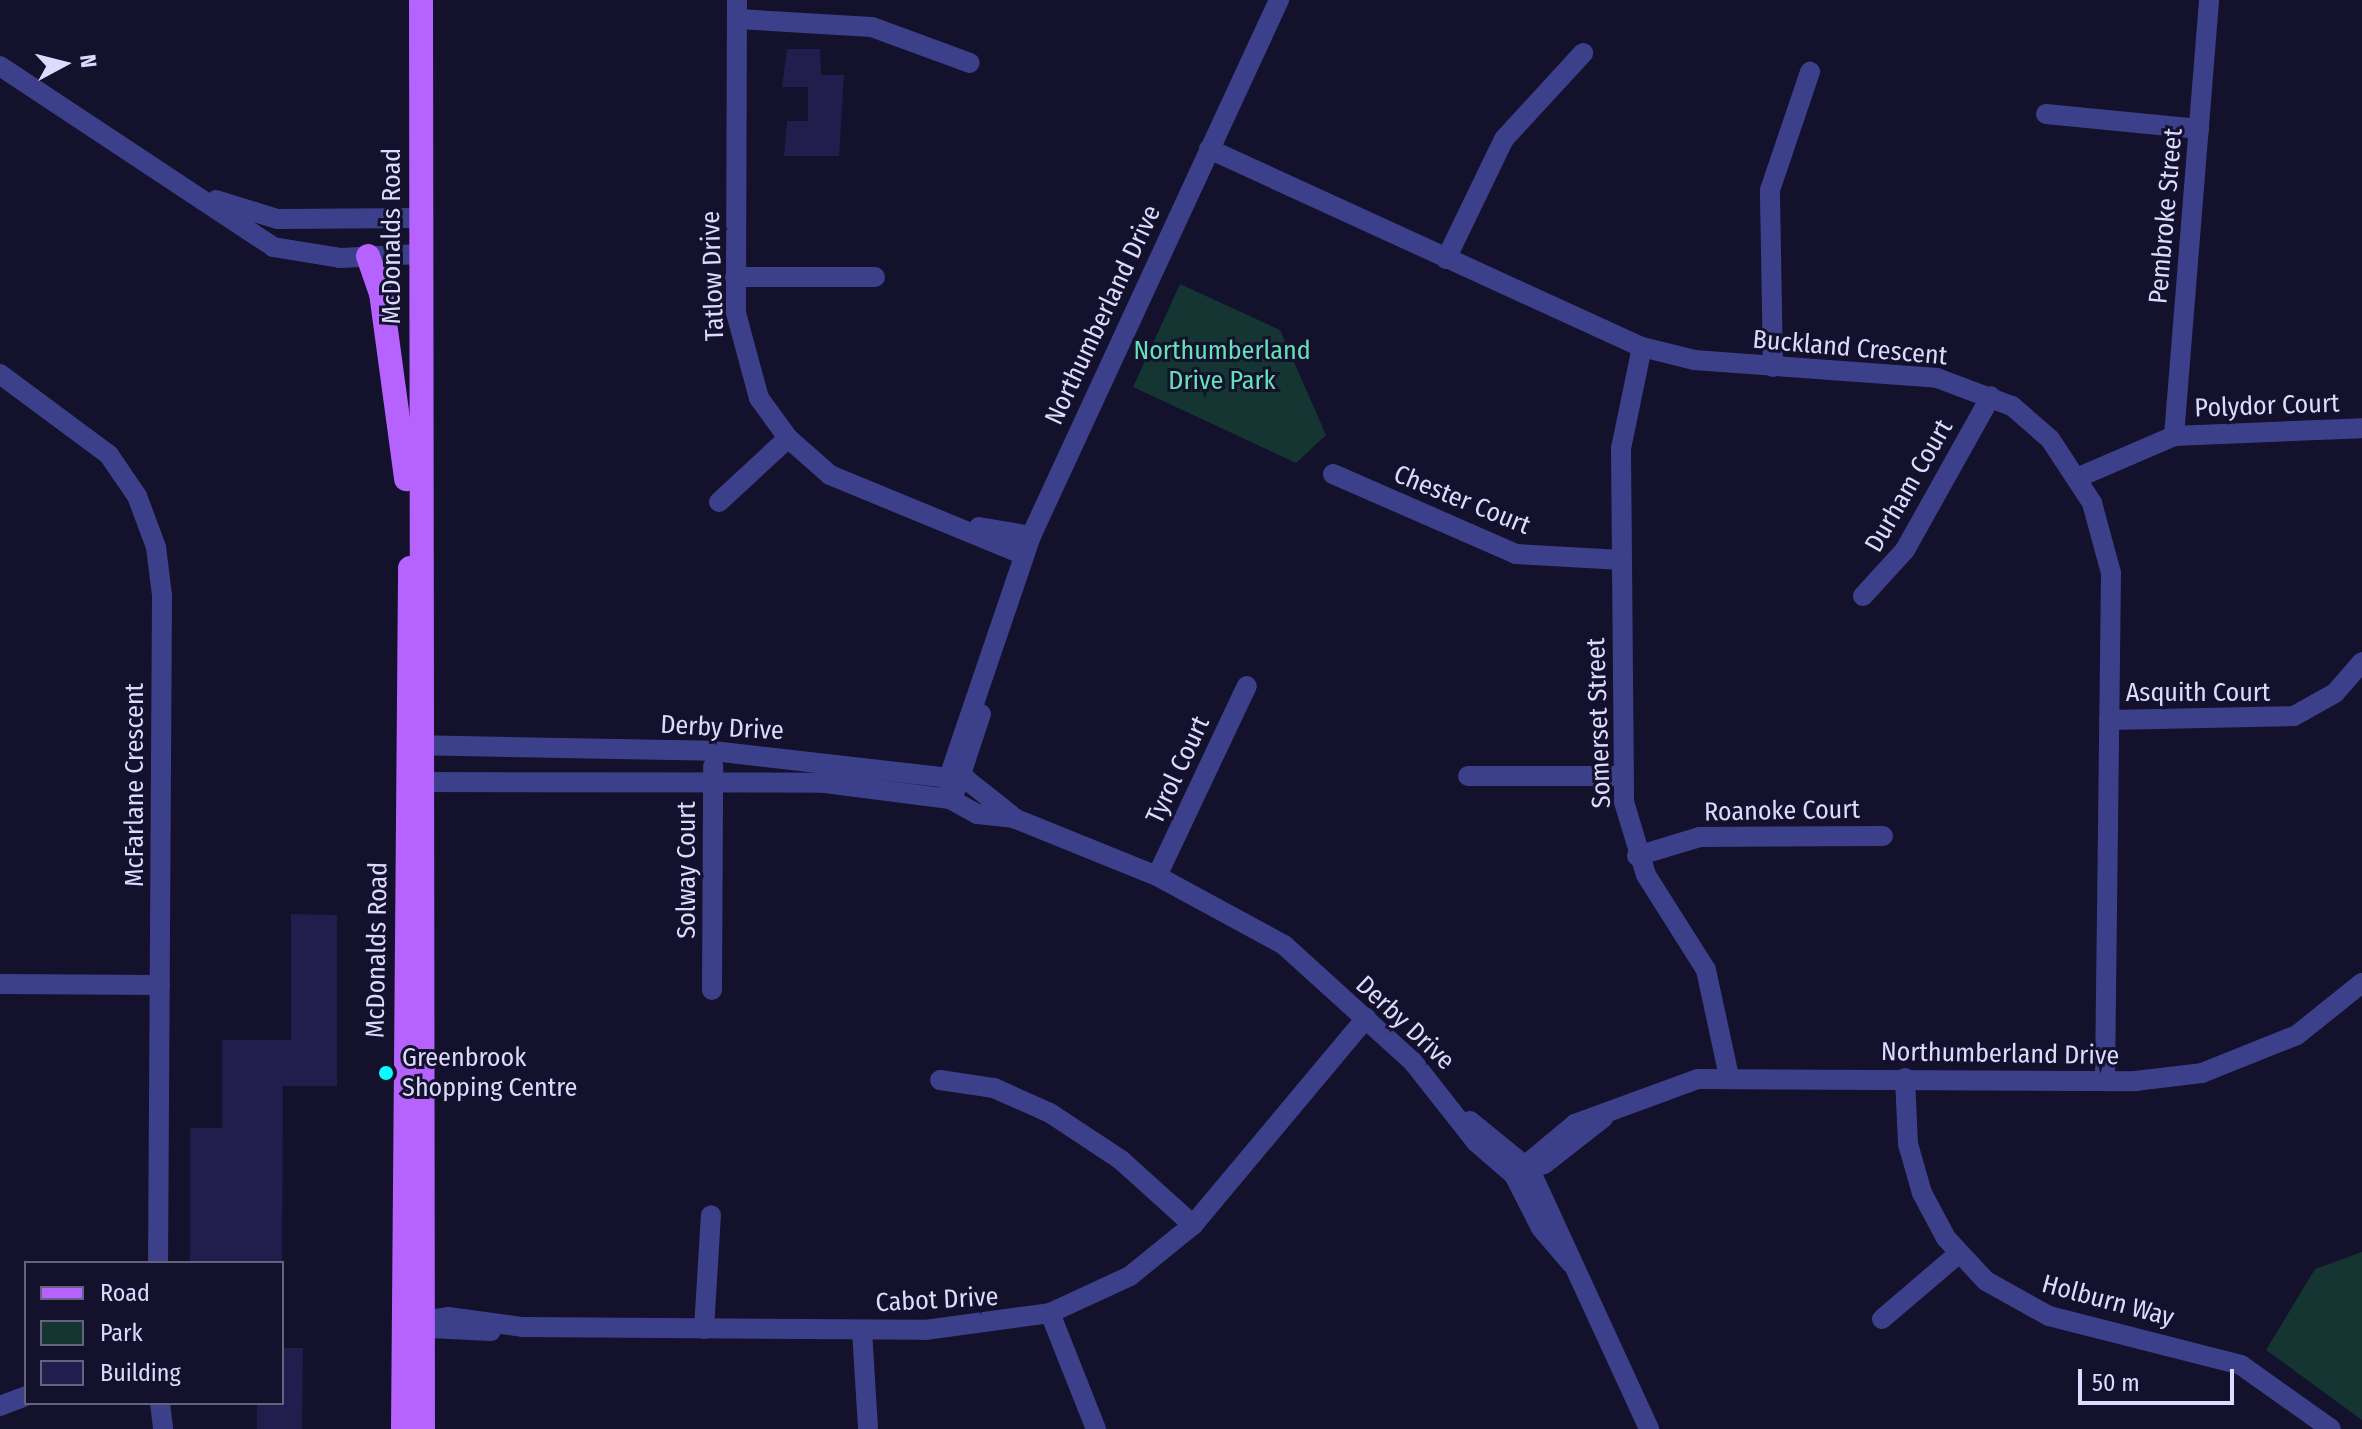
<!DOCTYPE html>
<style>
body{margin:0}
#map{position:relative;width:2362px;height:1429px;overflow:hidden;background:#13112b;font-family:"Fira Sans Condensed",sans-serif}
div>[style]{position:absolute}
.green>*{inset:0;background:#143531}
.building>*{inset:0;background:#221d4c}
.minor>*{height:20px;margin:-10px;padding:0 10px;transform-origin:10px;border-radius:10px;background:#3c408a}
.major>*{height:24px;margin:-12px;padding:0 12px;transform-origin:12px;border-radius:12px;background:#b662ff}
.dots>*{width:22px;height:22px;translate:-50% -50%;box-sizing:border-box;border:4px solid #13112b;border-radius:50%}
span{translate:-50% -50%;white-space:nowrap;text-align:center;line-height:1.15;-webkit-text-stroke:6px #13112b;paint-order:stroke}
.street-label{font-size:26px;color:#dcdbff}
.park-label{font-size:26px;color:#65e1b7}
.poi-label{font-size:26px;color:#dcdbff}
.left{translate:0 -50%;text-align:left}
.legend{position:absolute;left:24px;top:1261px;width:260px;height:144px;box-sizing:border-box;background:#13112b;border:2px solid #636280;margin:0;padding:10px 14px;list-style:none;font-size:24px;color:#dcdbff}
.legend li{display:flex;align-items:center;gap:16px;height:40px}
.legend b{width:40px;border:2px solid #636280}
.north{position:absolute;left:24px;top:24px;width:80px;height:80px;-webkit-text-stroke:6px #13112b;paint-order:stroke;rotate:83deg;font-size:22px;font-weight:700;line-height:32px;text-align:center;color:#dcdbff}
.north::after{content:'';display:block;margin:auto;width:28px;height:36px;background:#dcdbff;clip-path:polygon(50% 0,100% 100%,50% 72%,0 100%)}
.scale{position:absolute;left:2078px;top:1369px;width:156px;height:36px;box-sizing:border-box;border:4px solid #dcdbff;border-top:0;padding-left:10px;font-size:24px;line-height:28px;white-space:nowrap;color:#dcdbff;-webkit-text-stroke:6px #13112b;paint-order:stroke}
</style>
<div id="map">
<div class="green">
<i style="clip-path:polygon(1180px 284px,1280px 330px,1326px 435px,1296px 463px,1133px 387px)"></i>
<i style="clip-path:polygon(2362px 1252px,2362px 1420px,2266px 1350px,2315px 1269px)"></i>
</div>
<div class="building">
<i style="clip-path:polygon(787px 49px,820px 49px,821px 75px,844px 75px,839px 156px,784px 156px,787px 121px,808px 121px,808px 87px,782px 87px)"></i>
<i style="clip-path:polygon(291px 914px,337px 915px,337px 1086px,283px 1086px,282px 1263px,190px 1263px,190px 1128px,222px 1128px,222px 1040px,291px 1040px)"></i>
<i style="clip-path:polygon(282px 1348px,303px 1348px,302px 1429px,257px 1429px,257px 1403px,282px 1403px)"></i>
</div>
<div class="minor">
<i style="left:737px;top:0;width:313px;rotate:90.2deg"></i>
<i style="left:736px;top:313px;width:88px;rotate:74.9deg"></i>
<i style="left:759px;top:398px;width:49px;rotate:54.1deg"></i>
<i style="left:788px;top:438px;width:56px;rotate:41.4deg"></i>
<i style="left:830px;top:475px;width:210px;rotate:22.4deg"></i>
<i style="left:737px;top:19px;width:135px;rotate:3.4deg"></i>
<i style="left:872px;top:27px;width:104px;rotate:20.2deg"></i>
<i style="left:0;top:66px;width:328px;rotate:33.5deg"></i>
<i style="left:273px;top:247px;width:68px;rotate:9.3deg"></i>
<i style="left:340px;top:258px;width:79px;rotate:-2.9deg"></i>
<i style="left:2046px;top:114px;width:154px;rotate:5.6deg"></i>
<i style="left:1209px;top:149px;width:476px;rotate:24.6deg"></i>
<i style="left:1642px;top:347px;width:54px;rotate:14deg"></i>
<i style="left:1694px;top:360px;width:244px;rotate:4.2deg"></i>
<i style="left:1937px;top:378px;width:80px;rotate:20.5deg"></i>
<i style="left:2012px;top:406px;width:50px;rotate:41deg"></i>
<i style="left:2050px;top:439px;width:77px;rotate:56.7deg"></i>
<i style="left:2092px;top:503px;width:73px;rotate:74.8deg"></i>
<i style="left:2111px;top:573px;width:508px;rotate:90.68deg"></i>
<i style="left:216px;top:200px;width:64px;rotate:17.3deg"></i>
<i style="left:277px;top:219px;width:143px;rotate:-0.4deg"></i>
<i style="left:1446px;top:259px;width:133px;rotate:-64.2deg"></i>
<i style="left:1504px;top:139px;width:117px;rotate:-47.4deg"></i>
<i style="left:735px;top:277px;width:140px"></i>
<i style="left:1642px;top:347px;width:103px;rotate:101.7deg"></i>
<i style="left:1621px;top:448px;width:354px;rotate:89.5deg"></i>
<i style="left:1624px;top:802px;width:76px;rotate:73.2deg"></i>
<i style="left:1646px;top:875px;width:112px;rotate:57.7deg"></i>
<i style="left:1706px;top:970px;width:108px;rotate:77.8deg"></i>
<i style="left:1773px;top:367px;width:177px;rotate:-91deg"></i>
<i style="left:1770px;top:190px;width:125px;rotate:-71.3deg"></i>
<i style="left:0;top:374px;width:136px;rotate:36.6deg"></i>
<i style="left:109px;top:455px;width:50px;rotate:55.7deg"></i>
<i style="left:137px;top:496px;width:54px;rotate:69.6deg"></i>
<i style="left:156px;top:547px;width:48px;rotate:82.9deg"></i>
<i style="left:162px;top:595px;width:668px;rotate:90.34deg"></i>
<i style="left:2174px;top:436px;width:437px;rotate:-85.4deg"></i>
<i style="left:1333px;top:474px;width:200px;rotate:23.6deg"></i>
<i style="left:1516px;top:554px;width:106px;rotate:3.2deg"></i>
<i style="left:2079px;top:477px;width:103px;rotate:-23.3deg"></i>
<i style="left:2174px;top:436px;width:188px;rotate:-2.4deg"></i>
<i style="left:719px;top:502px;width:94px;rotate:-42.8deg"></i>
<i style="left:979px;top:527px;width:53px;rotate:9.8deg"></i>
<i style="left:1863px;top:596px;width:62px;rotate:-47.6deg"></i>
<i style="left:1905px;top:550px;width:176px;rotate:-60.8deg"></i>
<i style="left:2109px;top:720px;width:185px;rotate:-1.2deg"></i>
<i style="left:2294px;top:716px;width:47px;rotate:-29.3deg"></i>
<i style="left:2335px;top:693px;width:41px;rotate:-48.9deg"></i>
<i style="left:409px;top:745px;width:304px;rotate:1.1deg"></i>
<i style="left:713px;top:751px;width:256px;rotate:6.5deg"></i>
<i style="left:967px;top:780px;width:63px;rotate:38.5deg"></i>
<i style="left:1016px;top:819px;width:152px;rotate:22deg"></i>
<i style="left:1157px;top:876px;width:145px;rotate:28.5deg"></i>
<i style="left:1284px;top:945px;width:174px;rotate:42.2deg"></i>
<i style="left:1413px;top:1062px;width:102px;rotate:51.8deg"></i>
<i style="left:1476px;top:1142px;width:50px;rotate:41deg"></i>
<i style="left:1514px;top:1175px;width:59px;rotate:63deg"></i>
<i style="left:1541px;top:1228px;width:46px;rotate:49.4deg"></i>
<i style="left:1468px;top:776px;width:155px"></i>
<i style="left:407px;top:782px;width:418px;rotate:0.1deg"></i>
<i style="left:825px;top:783px;width:126px;rotate:7.3deg"></i>
<i style="left:950px;top:799px;width:31px;rotate:29deg"></i>
<i style="left:977px;top:814px;width:36px;rotate:6deg"></i>
<i style="left:956px;top:789px;width:79px;rotate:-71.6deg"></i>
<i style="left:950px;top:799px;width:25px;rotate:-90deg"></i>
<i style="left:950px;top:774px;width:251px;rotate:-71.2deg"></i>
<i style="left:1031px;top:536px;width:591px;rotate:-65.17deg"></i>
<i style="left:1637px;top:856px;width:66px;rotate:-16.8deg"></i>
<i style="left:1700px;top:837px;width:183px;rotate:-0.3deg"></i>
<i style="left:1157px;top:876px;width:210px;rotate:-64.7deg"></i>
<i style="left:0;top:984px;width:160px;rotate:0.4deg"></i>
<i style="left:712px;top:990px;width:224px;rotate:-89.7deg"></i>
<i style="left:1905px;top:1078px;width:66px;rotate:87.4deg"></i>
<i style="left:1908px;top:1144px;width:51px;rotate:74.1deg"></i>
<i style="left:1922px;top:1193px;width:51px;rotate:61.9deg"></i>
<i style="left:1946px;top:1238px;width:59px;rotate:47.1deg"></i>
<i style="left:1986px;top:1281px;width:72px;rotate:29.1deg"></i>
<i style="left:2049px;top:1316px;width:198px;rotate:14.3deg"></i>
<i style="left:2241px;top:1365px;width:110px;rotate:35.4deg"></i>
<i style="left:940px;top:1080px;width:55px;rotate:8.4deg"></i>
<i style="left:994px;top:1088px;width:61px;rotate:24.1deg"></i>
<i style="left:1050px;top:1113px;width:85px;rotate:33.5deg"></i>
<i style="left:1121px;top:1160px;width:97px;rotate:42.1deg"></i>
<i style="left:1470px;top:1121px;width:77px;rotate:39.2deg"></i>
<i style="left:1530px;top:1170px;width:285px;rotate:65.3deg"></i>
<i style="left:1520px;top:1173px;width:26px;rotate:-21deg"></i>
<i style="left:1544px;top:1164px;width:75px;rotate:-37.9deg"></i>
<i style="left:1514px;top:1175px;width:80px;rotate:-39.9deg"></i>
<i style="left:1575px;top:1124px;width:131px;rotate:-20.1deg"></i>
<i style="left:1698px;top:1079px;width:437px;rotate:0.3deg"></i>
<i style="left:2135px;top:1081px;width:67px;rotate:-6.8deg"></i>
<i style="left:2202px;top:1073px;width:102px;rotate:-21.8deg"></i>
<i style="left:2297px;top:1035px;width:83px;rotate:-38.7deg"></i>
<i style="left:1050px;top:1313px;width:125px;rotate:68.4deg"></i>
<i style="left:1882px;top:1319px;width:100px;rotate:-40.5deg"></i>
<i style="left:410px;top:1323px;width:38px;rotate:-9deg"></i>
<i style="left:448px;top:1317px;width:76px;rotate:7.6deg"></i>
<i style="left:523px;top:1327px;width:402px;rotate:0.4deg"></i>
<i style="left:925px;top:1330px;width:126px;rotate:-7.7deg"></i>
<i style="left:1050px;top:1313px;width:88px;rotate:-24.8deg"></i>
<i style="left:1130px;top:1276px;width:81px;rotate:-39deg"></i>
<i style="left:1193px;top:1225px;width:270px;rotate:-50.1deg"></i>
<i style="left:409px;top:1327px;width:82px;rotate:2.8deg"></i>
<i style="left:704px;top:1329px;width:114px;rotate:-86.5deg"></i>
<i style="left:862px;top:1330px;width:99px;rotate:86.5deg"></i>
<i style="left:160px;top:1403px;width:26px;rotate:83deg"></i>
<i style="left:0;top:1406px;width:28px;rotate:-21deg"></i>
</div>
<div class="major">
<i style="left:421px;top:0;width:1429px;rotate:89.92deg"></i>
<i style="left:368px;top:256px;width:39px;rotate:71deg"></i>
<i style="left:381px;top:293px;width:188px;rotate:82.3deg"></i>
<i style="left:403px;top:1429px;width:861px;rotate:-89.53deg"></i>
</div>
<div class="dots">
<i style="left:386px;top:1073px;background:#07fdff"></i>
</div>
<div class="street-label">
<span style="left:2166px;top:216px;rotate:-85deg">Pembroke Street</span>
<span style="left:392px;top:236px;rotate:-90deg">McDonalds Road</span>
<span style="left:713px;top:276px;rotate:-92deg">Tatlow Drive</span>
<span style="left:1103px;top:315px;rotate:-65deg">Northumberland Drive</span>
<span style="left:1850px;top:348px;rotate:5deg">Buckland Crescent</span>
<span style="left:2267px;top:406px;rotate:-2deg">Polydor Court</span>
<span style="left:1909px;top:486px;rotate:-60deg">Durham Court</span>
<span style="left:1462px;top:500px;rotate:22deg">Chester Court</span>
<span style="left:2198px;top:693px">Asquith Court</span>
<span style="left:1599px;top:723px;rotate:-92deg">Somerset Street</span>
<span style="left:722px;top:728px;rotate:3deg">Derby Drive</span>
<span style="left:1178px;top:770px;rotate:-65deg">Tyrol Court</span>
<span style="left:135px;top:785px;rotate:-90deg">McFarlane Crescent</span>
<span style="left:1782px;top:811px;rotate:-1deg">Roanoke Court</span>
<span style="left:687px;top:870px;rotate:-90deg">Solway Court</span>
<span style="left:377px;top:950px;rotate:-89deg">McDonalds Road</span>
<span style="left:1405px;top:1023px;rotate:43deg">Derby Drive</span>
<span style="left:2000px;top:1054px;rotate:1deg">Northumberland Drive</span>
<span style="left:937px;top:1300px;rotate:-3deg">Cabot Drive</span>
<span style="left:2108px;top:1301px;rotate:15deg">Holburn Way</span>
</div>
<div class="park-label">
<span style="left:1222px;top:366px">Northumberland<br>Drive Park</span>
</div>
<div class="poi-label">
<span class="left" style="left:402px;top:1073px">Greenbrook<br>Shopping Centre</span>
</div>
<ul class="legend">
<li><b style="height:10px;background:#b662ff"></b>Road</li>
<li><b style="height:22px;background:#143531"></b>Park</li>
<li><b style="height:22px;background:#221d4c"></b>Building</li>
</ul>
<div class="north">N</div>
<div class="scale">50 m</div>
</div>
